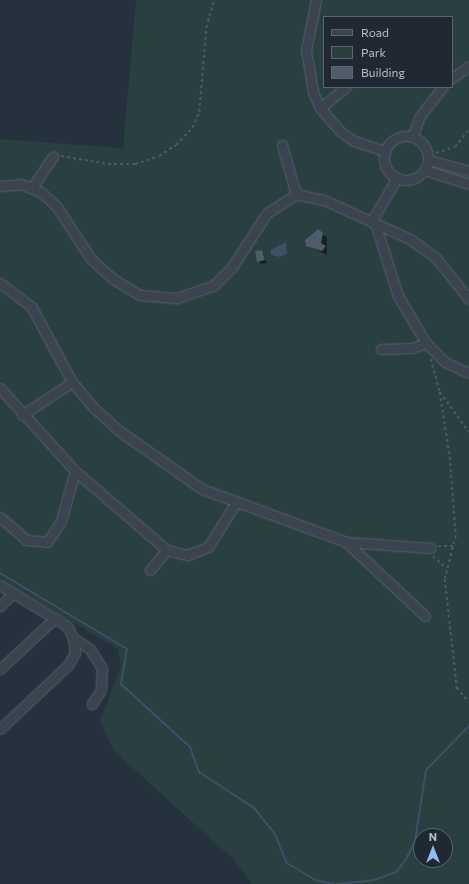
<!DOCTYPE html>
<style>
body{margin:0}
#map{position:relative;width:469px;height:884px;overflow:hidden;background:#26313e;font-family:Commissioner,sans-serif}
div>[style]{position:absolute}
.green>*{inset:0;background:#293f40}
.water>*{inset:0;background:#3d5065}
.shadow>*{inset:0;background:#0007}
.stream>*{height:2px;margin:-1px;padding:0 1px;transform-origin:1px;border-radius:1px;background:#3d5065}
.building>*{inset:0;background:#4f5c69}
.path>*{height:1.5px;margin-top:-0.75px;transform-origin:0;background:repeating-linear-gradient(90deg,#485c5e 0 3px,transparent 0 6px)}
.roads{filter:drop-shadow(0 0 1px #58616c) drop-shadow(0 0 1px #58616c)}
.minor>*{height:9px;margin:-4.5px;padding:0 4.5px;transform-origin:4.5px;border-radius:4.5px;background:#3a434e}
.minor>.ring{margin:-4.5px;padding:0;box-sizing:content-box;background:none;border:9px solid #3a434e;border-radius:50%}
span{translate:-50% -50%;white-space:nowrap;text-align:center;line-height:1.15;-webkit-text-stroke:3px #1f2833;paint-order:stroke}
.legend{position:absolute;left:323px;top:16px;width:130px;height:72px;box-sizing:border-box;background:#1f2833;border:1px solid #5b646f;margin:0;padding:5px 7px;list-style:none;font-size:12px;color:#b6bec9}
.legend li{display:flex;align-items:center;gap:8px;height:20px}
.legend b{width:20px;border:1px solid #5b646f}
.north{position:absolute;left:413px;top:828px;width:40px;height:40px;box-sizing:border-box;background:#1f2833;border:1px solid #5b646f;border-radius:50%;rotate:0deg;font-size:11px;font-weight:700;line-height:16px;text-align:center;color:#b6bec9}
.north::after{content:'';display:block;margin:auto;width:14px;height:18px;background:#92bcf2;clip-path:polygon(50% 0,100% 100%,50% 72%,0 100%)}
</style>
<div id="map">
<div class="green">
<i style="clip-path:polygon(evenodd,136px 0,469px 0,469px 884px,253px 884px,233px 859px,114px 751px,100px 721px,121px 666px,118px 649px,0 579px,0 139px,123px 148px,136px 0,324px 17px,452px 17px,452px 87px,324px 87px,324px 17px,136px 0,421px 836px,445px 836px,445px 860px,421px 860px,421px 836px)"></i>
</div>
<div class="water">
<i style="clip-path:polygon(286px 242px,287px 254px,280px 257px,271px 255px,271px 250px)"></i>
</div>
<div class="shadow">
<i style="clip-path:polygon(318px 230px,327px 238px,327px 255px,308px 246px,310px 235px)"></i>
<i style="clip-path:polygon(262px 251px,267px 263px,261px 264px,258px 261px)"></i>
</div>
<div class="stream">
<i style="left:0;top:573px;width:148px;rotate:30.9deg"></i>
<i style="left:127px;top:649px;width:36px;rotate:100deg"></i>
<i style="left:121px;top:684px;width:93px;rotate:42.4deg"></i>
<i style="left:190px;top:747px;width:27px;rotate:70deg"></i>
<i style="left:199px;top:772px;width:66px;rotate:33.2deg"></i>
<i style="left:254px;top:808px;width:33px;rotate:51deg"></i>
<i style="left:275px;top:834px;width:31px;rotate:68deg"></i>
<i style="left:287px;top:863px;width:33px;rotate:31deg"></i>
<i style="left:315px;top:880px;width:19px;rotate:12deg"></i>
<i style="left:337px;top:884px;width:37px;rotate:-6deg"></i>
<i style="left:374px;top:880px;width:23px;rotate:-20deg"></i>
<i style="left:396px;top:872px;width:14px;rotate:-51deg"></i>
<i style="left:405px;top:861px;width:22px;rotate:-63deg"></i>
<i style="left:415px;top:841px;width:72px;rotate:-81.2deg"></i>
<i style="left:426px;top:770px;width:62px;rotate:-45.7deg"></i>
</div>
<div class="building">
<i style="clip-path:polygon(318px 229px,323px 233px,321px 243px,326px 246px,322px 251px,306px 246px,305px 240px)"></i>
<i style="clip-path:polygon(262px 250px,265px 260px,257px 262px,255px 251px)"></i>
</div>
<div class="path">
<i style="left:436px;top:153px;width:20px;rotate:-18deg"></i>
<i style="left:455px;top:147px;width:23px;rotate:-52deg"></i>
<i style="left:61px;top:156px;width:48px;rotate:9.7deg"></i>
<i style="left:108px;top:164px;width:27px"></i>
<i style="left:135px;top:164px;width:25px;rotate:-18deg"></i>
<i style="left:159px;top:156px;width:20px;rotate:-33deg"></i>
<i style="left:176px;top:145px;width:23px;rotate:-47deg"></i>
<i style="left:192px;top:128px;width:17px;rotate:-66deg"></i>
<i style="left:199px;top:112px;width:84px;rotate:-85.2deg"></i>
<i style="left:206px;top:28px;width:29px;rotate:-74deg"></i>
<i style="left:431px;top:359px;width:34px;rotate:75deg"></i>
<i style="left:440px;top:392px;width:49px;rotate:54.1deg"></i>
<i style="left:440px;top:392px;width:66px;rotate:81.3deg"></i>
<i style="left:450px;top:457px;width:79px;rotate:85.7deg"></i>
<i style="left:456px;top:536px;width:44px;rotate:104.3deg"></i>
<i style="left:445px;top:579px;width:110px;rotate:83.7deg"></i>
<i style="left:457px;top:688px;width:18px;rotate:49deg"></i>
<i style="left:438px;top:546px;width:17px"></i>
<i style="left:433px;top:556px;width:18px;rotate:43deg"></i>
</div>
<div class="roads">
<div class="minor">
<i style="left:316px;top:0;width:51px;rotate:101.3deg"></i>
<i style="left:306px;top:50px;width:43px;rotate:80.5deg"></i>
<i style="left:313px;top:92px;width:17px;rotate:66deg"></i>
<i style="left:320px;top:108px;width:32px;rotate:49deg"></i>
<i style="left:341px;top:132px;width:16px;rotate:35deg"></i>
<i style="left:354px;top:141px;width:33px;rotate:18deg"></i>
<i style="left:452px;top:78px;width:21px;rotate:-35deg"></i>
<i style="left:320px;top:108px;width:33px;rotate:-39deg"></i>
<i class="ring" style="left:384px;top:136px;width:35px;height:35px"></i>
<i style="left:412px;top:137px;width:22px;rotate:-69deg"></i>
<i style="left:420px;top:116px;width:37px;rotate:-52deg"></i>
<i style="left:282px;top:145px;width:51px;rotate:74.1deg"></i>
<i style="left:429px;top:160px;width:41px;rotate:15.4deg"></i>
<i style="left:425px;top:170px;width:46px;rotate:17.7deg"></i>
<i style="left:0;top:186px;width:21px;rotate:-5deg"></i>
<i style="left:21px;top:184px;width:22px;rotate:22deg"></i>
<i style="left:41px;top:192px;width:22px;rotate:43deg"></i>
<i style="left:57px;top:207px;width:62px;rotate:56.8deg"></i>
<i style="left:91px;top:259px;width:30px;rotate:42deg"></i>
<i style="left:113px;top:279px;width:31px;rotate:31deg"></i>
<i style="left:140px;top:295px;width:37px;rotate:5deg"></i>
<i style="left:177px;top:298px;width:39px;rotate:-19deg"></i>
<i style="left:214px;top:285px;width:25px;rotate:-45deg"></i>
<i style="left:232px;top:267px;width:64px;rotate:-57.1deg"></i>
<i style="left:267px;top:213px;width:35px;rotate:-33deg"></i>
<i style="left:296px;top:194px;width:29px;rotate:12deg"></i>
<i style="left:324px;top:200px;width:94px;rotate:24.4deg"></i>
<i style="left:410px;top:239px;width:32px;rotate:36deg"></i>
<i style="left:436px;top:258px;width:53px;rotate:51.2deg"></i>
<i style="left:33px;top:186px;width:36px;rotate:-56deg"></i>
<i style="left:371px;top:222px;width:51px;rotate:-59.4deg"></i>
<i style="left:376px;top:226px;width:73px;rotate:72.6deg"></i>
<i style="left:398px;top:296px;width:55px;rotate:59.2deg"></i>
<i style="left:426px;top:343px;width:27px;rotate:45deg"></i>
<i style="left:445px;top:362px;width:26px;rotate:25deg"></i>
<i style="left:0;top:283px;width:39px;rotate:37deg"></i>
<i style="left:31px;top:306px;width:86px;rotate:61.7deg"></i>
<i style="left:72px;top:382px;width:35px;rotate:50deg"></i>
<i style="left:95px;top:409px;width:31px;rotate:42deg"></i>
<i style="left:118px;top:430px;width:103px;rotate:35.1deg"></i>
<i style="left:202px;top:489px;width:153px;rotate:20.2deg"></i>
<i style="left:346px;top:542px;width:85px;rotate:4deg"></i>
<i style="left:381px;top:349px;width:31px;rotate:-2deg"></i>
<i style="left:412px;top:348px;width:15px;rotate:-20deg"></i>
<i style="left:0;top:388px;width:112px;rotate:47.9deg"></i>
<i style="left:75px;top:471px;width:121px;rotate:40.7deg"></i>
<i style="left:167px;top:550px;width:21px;rotate:14deg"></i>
<i style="left:187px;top:555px;width:22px;rotate:-21deg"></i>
<i style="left:208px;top:547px;width:51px;rotate:-57.9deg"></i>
<i style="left:22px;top:415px;width:60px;rotate:-33.4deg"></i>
<i style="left:0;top:517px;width:35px;rotate:41deg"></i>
<i style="left:26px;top:540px;width:21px;rotate:5deg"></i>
<i style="left:47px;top:542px;width:25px;rotate:-56deg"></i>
<i style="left:61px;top:521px;width:52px;rotate:-74.4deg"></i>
<i style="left:346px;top:542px;width:108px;rotate:43.1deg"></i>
<i style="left:150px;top:570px;width:26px;rotate:-50deg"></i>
<i style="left:0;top:585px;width:79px;rotate:31.5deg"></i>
<i style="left:67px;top:626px;width:13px;rotate:63deg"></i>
<i style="left:73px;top:638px;width:15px;rotate:82deg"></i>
<i style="left:75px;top:653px;width:14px;rotate:120deg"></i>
<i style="left:68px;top:665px;width:93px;rotate:136.7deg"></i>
<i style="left:0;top:606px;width:18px;rotate:-45deg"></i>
<i style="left:73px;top:638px;width:20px;rotate:33deg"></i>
<i style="left:90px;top:649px;width:22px;rotate:58deg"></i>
<i style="left:102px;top:668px;width:22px;rotate:93deg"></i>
<i style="left:101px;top:690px;width:17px;rotate:123deg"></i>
<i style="left:0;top:669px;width:75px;rotate:-42.8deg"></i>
</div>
</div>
<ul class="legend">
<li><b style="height:5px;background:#3a434e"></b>Road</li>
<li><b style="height:11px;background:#293f40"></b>Park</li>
<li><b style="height:11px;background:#4f5c69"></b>Building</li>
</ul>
<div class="north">N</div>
</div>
